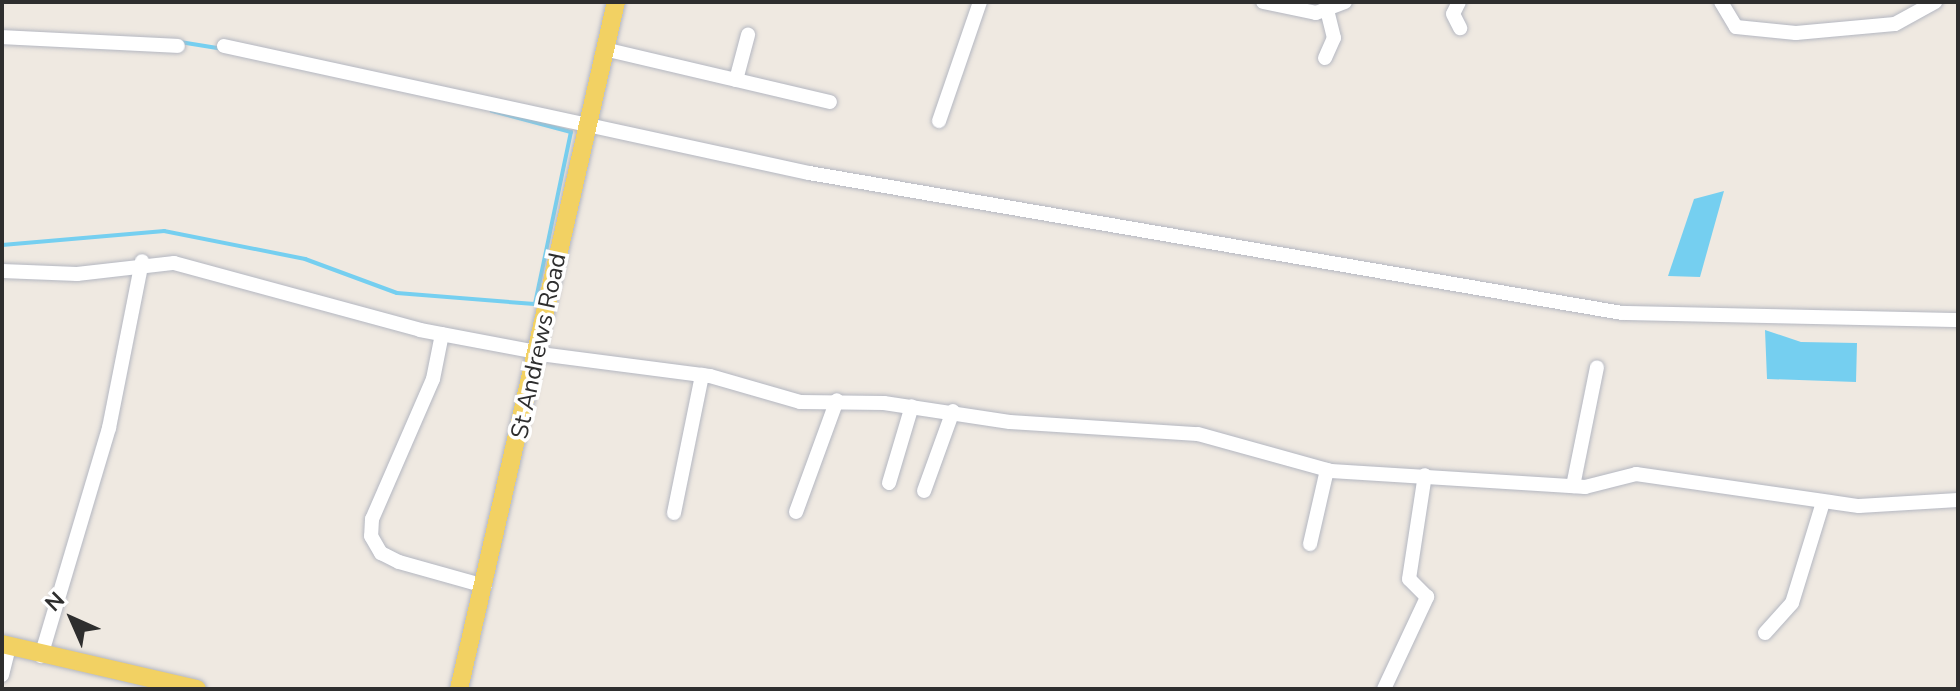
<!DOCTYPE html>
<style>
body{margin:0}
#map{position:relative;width:1960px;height:691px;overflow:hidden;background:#efe9e1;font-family:"Nunito Sans",sans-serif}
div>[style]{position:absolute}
.water>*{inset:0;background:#75cff0}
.stream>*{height:4px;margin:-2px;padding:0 2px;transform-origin:2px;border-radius:2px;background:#75cff0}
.roads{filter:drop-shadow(0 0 2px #b4b7c1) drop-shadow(0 0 2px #b4b7c1)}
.minor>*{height:14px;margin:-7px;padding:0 7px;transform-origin:7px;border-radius:7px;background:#fff}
.major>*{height:18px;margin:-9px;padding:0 9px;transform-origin:9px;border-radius:9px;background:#f2d163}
span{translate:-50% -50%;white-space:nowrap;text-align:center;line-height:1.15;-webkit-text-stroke:7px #fff;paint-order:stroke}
.street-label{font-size:24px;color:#2e2e2e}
.frame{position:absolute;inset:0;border:4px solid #2e2e2e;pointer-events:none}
.north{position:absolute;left:32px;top:579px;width:80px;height:80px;-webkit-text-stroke:6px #fff;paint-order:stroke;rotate:315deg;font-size:22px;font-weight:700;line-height:32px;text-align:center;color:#2e2e2e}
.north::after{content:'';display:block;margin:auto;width:28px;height:36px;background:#2e2e2e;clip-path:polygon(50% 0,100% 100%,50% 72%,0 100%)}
</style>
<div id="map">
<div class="water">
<i style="clip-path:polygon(1724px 191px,1700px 277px,1668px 276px,1694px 199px)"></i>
<i style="clip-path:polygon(1765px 330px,1801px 342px,1857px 343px,1856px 382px,1767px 379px)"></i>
</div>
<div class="stream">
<i style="left:180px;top:42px;width:44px;rotate:9.2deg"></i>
<i style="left:2px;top:245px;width:163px;rotate:-4.9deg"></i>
<i style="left:164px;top:231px;width:144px;rotate:11.2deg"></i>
<i style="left:305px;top:259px;width:98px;rotate:20.3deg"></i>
<i style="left:397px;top:293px;width:138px;rotate:4.6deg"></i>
<i style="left:535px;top:304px;width:176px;rotate:-78.2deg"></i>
<i style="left:571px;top:132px;width:82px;rotate:-165.1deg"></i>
</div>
<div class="roads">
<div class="minor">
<i style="left:1263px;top:2px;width:54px;rotate:11.7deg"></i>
<i style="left:1316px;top:13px;width:31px;rotate:-21deg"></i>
<i style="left:1459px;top:2px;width:13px;rotate:117deg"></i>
<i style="left:1453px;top:14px;width:16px;rotate:63deg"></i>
<i style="left:1721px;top:2px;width:29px;rotate:59deg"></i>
<i style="left:1736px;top:27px;width:60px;rotate:5.7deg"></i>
<i style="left:1796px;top:33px;width:99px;rotate:-5.2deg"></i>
<i style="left:1895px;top:24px;width:46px;rotate:-28.8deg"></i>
<i style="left:2px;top:37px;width:176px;rotate:2.9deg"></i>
<i style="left:224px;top:46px;width:599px;rotate:12.25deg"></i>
<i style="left:809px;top:173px;width:825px;rotate:9.77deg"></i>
<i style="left:1622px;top:313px;width:336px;rotate:1.2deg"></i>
<i style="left:604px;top:49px;width:232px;rotate:13.2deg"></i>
<i style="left:1325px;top:58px;width:22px;rotate:-66deg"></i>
<i style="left:1334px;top:38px;width:30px;rotate:-104deg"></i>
<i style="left:736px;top:80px;width:47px;rotate:-75.1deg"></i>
<i style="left:939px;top:121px;width:126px;rotate:-71deg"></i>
<i style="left:2px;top:271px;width:75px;rotate:2.3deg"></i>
<i style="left:77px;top:274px;width:98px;rotate:-6.5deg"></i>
<i style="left:174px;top:263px;width:255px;rotate:15.2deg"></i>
<i style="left:420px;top:330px;width:118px;rotate:10.7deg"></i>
<i style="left:442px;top:334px;width:46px;rotate:101.3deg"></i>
<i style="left:433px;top:379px;width:153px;rotate:113.5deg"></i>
<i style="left:372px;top:519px;width:17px;rotate:93deg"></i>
<i style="left:371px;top:536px;width:20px;rotate:60deg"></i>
<i style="left:381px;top:553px;width:20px;rotate:27deg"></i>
<i style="left:399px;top:562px;width:89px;rotate:15.6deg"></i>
<i style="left:540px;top:354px;width:171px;rotate:7.4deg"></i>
<i style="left:710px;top:376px;width:94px;rotate:16.1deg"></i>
<i style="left:800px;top:402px;width:84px;rotate:0.7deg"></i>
<i style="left:884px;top:403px;width:127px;rotate:8.6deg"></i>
<i style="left:1010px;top:422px;width:188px;rotate:3.7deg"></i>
<i style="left:1198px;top:434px;width:138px;rotate:15.5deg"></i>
<i style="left:1331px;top:471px;width:255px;rotate:3.6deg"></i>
<i style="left:1585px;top:487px;width:53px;rotate:-14.3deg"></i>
<i style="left:1636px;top:474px;width:225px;rotate:8.2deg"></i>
<i style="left:1859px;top:506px;width:99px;rotate:-3.5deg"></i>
<i style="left:889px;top:483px;width:80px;rotate:-73.4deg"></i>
<i style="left:1573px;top:486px;width:121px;rotate:-78.6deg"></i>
<i style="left:924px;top:491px;width:85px;rotate:-70.1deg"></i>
<i style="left:796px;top:512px;width:119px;rotate:-69.9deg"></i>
<i style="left:674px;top:513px;width:141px;rotate:-78.5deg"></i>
<i style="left:1310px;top:544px;width:76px;rotate:-77.1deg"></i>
<i style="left:1765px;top:633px;width:40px;rotate:-48deg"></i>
<i style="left:1792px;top:603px;width:106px;rotate:-72.9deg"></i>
<i style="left:41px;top:656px;width:238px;rotate:-73.4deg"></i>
<i style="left:109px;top:428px;width:170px;rotate:-78.8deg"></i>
<i style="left:2px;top:675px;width:30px;rotate:-76deg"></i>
<i style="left:1384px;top:689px;width:102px;rotate:-64.9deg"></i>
<i style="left:1427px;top:597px;width:25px;rotate:-135deg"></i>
<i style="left:1409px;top:579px;width:105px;rotate:-81.3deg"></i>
</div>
<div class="major">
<i style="left:2px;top:644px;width:200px;rotate:13deg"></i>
<i style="left:459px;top:689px;width:705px;rotate:-77.13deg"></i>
</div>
</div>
<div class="street-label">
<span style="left:539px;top:346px;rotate:-78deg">St Andrews Road</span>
</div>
<div class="frame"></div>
<div class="north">N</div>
</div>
